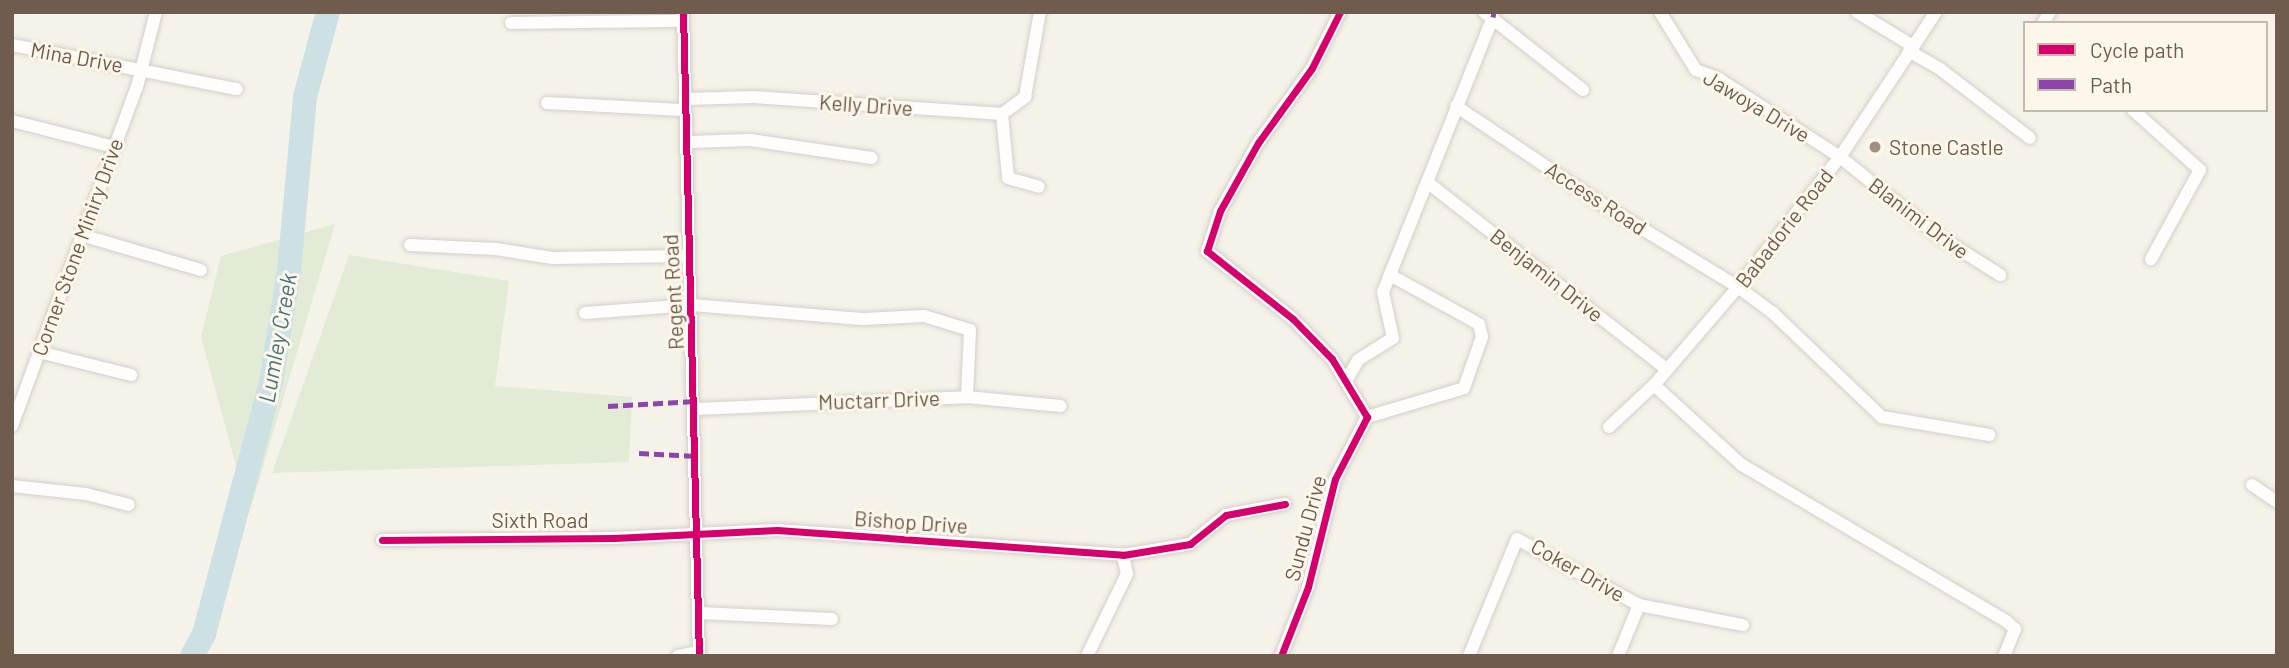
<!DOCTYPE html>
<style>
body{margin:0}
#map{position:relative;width:2289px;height:668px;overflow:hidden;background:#f5f2ea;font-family:Barlow,sans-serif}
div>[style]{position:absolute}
.green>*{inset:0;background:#e1ebd6}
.river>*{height:24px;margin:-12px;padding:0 12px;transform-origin:12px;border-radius:12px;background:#cde0e4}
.roads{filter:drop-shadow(0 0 2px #d4cfc8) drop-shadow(0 0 2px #d4cfc8)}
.minor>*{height:12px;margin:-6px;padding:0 6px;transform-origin:6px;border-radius:6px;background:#fefdfc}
.quiet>*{height:5px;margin-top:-2.5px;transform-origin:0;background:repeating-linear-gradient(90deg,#8e44ad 0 10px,transparent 0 15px)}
.cycleway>*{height:7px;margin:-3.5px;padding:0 3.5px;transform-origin:3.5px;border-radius:3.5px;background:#d6006c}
.dots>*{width:19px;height:19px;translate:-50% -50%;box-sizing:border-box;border:4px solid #fdf7eb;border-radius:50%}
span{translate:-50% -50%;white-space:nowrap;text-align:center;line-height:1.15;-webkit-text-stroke:6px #fdf7eb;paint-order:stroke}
.street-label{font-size:21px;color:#705c4d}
.poi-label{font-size:21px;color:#705c4d}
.left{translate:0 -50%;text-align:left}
.water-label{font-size:23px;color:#497481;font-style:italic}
.frame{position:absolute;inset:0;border:14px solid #705c4d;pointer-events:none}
.legend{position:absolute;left:2023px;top:21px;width:245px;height:91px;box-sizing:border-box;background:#fdf7eb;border:2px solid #c5b9ac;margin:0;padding:9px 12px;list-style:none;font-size:21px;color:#705c4d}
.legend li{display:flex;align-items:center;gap:14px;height:35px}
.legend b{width:35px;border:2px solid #c5b9ac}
</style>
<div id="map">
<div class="green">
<i style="clip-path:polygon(335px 224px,249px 514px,201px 337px,221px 256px)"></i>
<i style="clip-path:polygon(349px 255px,509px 281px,495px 386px,632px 397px,629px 462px,272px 473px)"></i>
</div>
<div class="river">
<i style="left:192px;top:656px;width:25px;rotate:-61deg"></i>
<i style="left:204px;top:634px;width:260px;rotate:-75.1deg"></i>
<i style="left:271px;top:383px;width:114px;rotate:-80.9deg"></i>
<i style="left:289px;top:270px;width:174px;rotate:-84.7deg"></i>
<i style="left:305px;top:97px;width:88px;rotate:-74.9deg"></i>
</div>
<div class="roads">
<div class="minor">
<i style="left:683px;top:12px;width:644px;rotate:88.58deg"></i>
<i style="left:1484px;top:12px;width:126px;rotate:38.2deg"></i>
<i style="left:1660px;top:12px;width:68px;rotate:58.2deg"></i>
<i style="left:1696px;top:70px;width:25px;rotate:21deg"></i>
<i style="left:1719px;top:79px;width:144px;rotate:32.8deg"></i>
<i style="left:1840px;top:157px;width:124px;rotate:38.8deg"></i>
<i style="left:1937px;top:235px;width:75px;rotate:32.4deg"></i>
<i style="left:1857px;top:12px;width:66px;rotate:31.3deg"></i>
<i style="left:511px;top:23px;width:172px;rotate:-0.7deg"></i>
<i style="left:2043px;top:23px;width:13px;rotate:-58deg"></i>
<i style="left:12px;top:45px;width:229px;rotate:11.1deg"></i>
<i style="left:1909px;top:51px;width:36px;rotate:30deg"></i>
<i style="left:1940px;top:69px;width:113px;rotate:37.5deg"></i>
<i style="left:687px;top:99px;width:66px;rotate:-1.7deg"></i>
<i style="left:753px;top:97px;width:250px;rotate:3.9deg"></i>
<i style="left:1002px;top:114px;width:29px;rotate:-36deg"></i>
<i style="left:1025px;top:97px;width:86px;rotate:-80deg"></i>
<i style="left:547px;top:103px;width:135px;rotate:3deg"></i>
<i style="left:1456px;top:106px;width:179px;rotate:33.9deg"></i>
<i style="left:1605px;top:206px;width:156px;rotate:31.3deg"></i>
<i style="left:1738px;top:287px;width:44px;rotate:36.6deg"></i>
<i style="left:1773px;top:313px;width:151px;rotate:43.7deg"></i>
<i style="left:1882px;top:417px;width:109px;rotate:9.5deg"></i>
<i style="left:2133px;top:110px;width:90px;rotate:41.8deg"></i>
<i style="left:2200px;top:170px;width:102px;rotate:118.8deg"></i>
<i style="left:1002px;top:114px;width:64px;rotate:84.6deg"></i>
<i style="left:1008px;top:178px;width:32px;rotate:16deg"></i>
<i style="left:12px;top:121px;width:105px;rotate:14.3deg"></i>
<i style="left:689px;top:142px;width:61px;rotate:-1.9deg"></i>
<i style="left:750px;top:140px;width:123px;rotate:8.4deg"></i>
<i style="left:1427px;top:182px;width:303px;rotate:38deg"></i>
<i style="left:81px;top:235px;width:125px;rotate:16.3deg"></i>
<i style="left:410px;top:245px;width:86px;rotate:2.7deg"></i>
<i style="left:496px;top:249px;width:57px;rotate:9.1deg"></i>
<i style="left:552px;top:258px;width:137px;rotate:-0.8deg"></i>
<i style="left:585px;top:313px;width:107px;rotate:-4.3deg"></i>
<i style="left:692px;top:305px;width:173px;rotate:4.7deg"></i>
<i style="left:864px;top:319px;width:60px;rotate:-2.9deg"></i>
<i style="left:924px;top:316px;width:48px;rotate:16.9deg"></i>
<i style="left:970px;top:330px;width:67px;rotate:92.6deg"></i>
<i style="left:39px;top:352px;width:95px;rotate:14deg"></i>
<i style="left:1346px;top:381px;width:24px;rotate:-60deg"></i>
<i style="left:1358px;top:360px;width:41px;rotate:-32.2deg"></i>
<i style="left:1393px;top:338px;width:47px;rotate:-102.3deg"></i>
<i style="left:1383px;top:292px;width:296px;rotate:-68.2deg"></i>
<i style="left:1654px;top:385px;width:119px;rotate:42.3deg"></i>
<i style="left:1742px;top:465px;width:308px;rotate:30.6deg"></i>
<i style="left:2007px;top:622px;width:11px;rotate:41deg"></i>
<i style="left:2015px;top:629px;width:29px;rotate:112deg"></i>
<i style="left:696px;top:409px;width:271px;rotate:-2.5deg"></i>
<i style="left:967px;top:397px;width:94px;rotate:5.5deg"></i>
<i style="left:1367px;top:417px;width:101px;rotate:-16.6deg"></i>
<i style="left:1464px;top:388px;width:54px;rotate:-70.6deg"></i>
<i style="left:1482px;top:337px;width:13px;rotate:-103deg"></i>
<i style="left:1479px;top:324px;width:102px;rotate:-151.2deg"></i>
<i style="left:12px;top:426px;width:361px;rotate:-69.8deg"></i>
<i style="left:137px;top:87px;width:77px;rotate:-75.8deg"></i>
<i style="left:1609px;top:427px;width:62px;rotate:-43deg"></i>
<i style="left:1654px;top:385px;width:129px;rotate:-49.4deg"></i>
<i style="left:1738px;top:287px;width:165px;rotate:-51.9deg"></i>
<i style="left:1840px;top:157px;width:174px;rotate:-56.5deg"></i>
<i style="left:2252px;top:485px;width:30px;rotate:34deg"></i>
<i style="left:12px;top:486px;width:74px;rotate:6.2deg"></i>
<i style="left:86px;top:494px;width:44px;rotate:14.3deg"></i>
<i style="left:382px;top:540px;width:232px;rotate:-0.5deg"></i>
<i style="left:614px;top:538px;width:163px;rotate:-2.8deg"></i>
<i style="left:777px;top:530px;width:347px;rotate:4.1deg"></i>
<i style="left:1123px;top:555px;width:68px;rotate:-9.3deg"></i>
<i style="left:1190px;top:544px;width:46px;rotate:-38.9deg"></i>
<i style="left:1226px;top:515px;width:60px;rotate:-10.6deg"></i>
<i style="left:699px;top:613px;width:133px;rotate:2.6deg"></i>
<i style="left:678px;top:656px;width:21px;rotate:-11deg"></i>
<i style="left:1087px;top:656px;width:91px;rotate:-64deg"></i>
<i style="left:1127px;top:574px;width:19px;rotate:-102deg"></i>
<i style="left:1281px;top:656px;width:74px;rotate:-68.6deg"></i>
<i style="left:1308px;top:587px;width:111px;rotate:-76deg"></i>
<i style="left:1335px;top:479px;width:70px;rotate:-62.7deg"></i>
<i style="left:1367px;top:417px;width:68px;rotate:-121.1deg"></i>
<i style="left:1332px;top:359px;width:56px;rotate:-134.3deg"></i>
<i style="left:1293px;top:319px;width:110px;rotate:-141.7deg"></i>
<i style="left:1207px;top:251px;width:42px;rotate:-72deg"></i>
<i style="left:1220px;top:211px;width:78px;rotate:-60.8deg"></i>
<i style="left:1258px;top:143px;width:92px;rotate:-54.2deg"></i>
<i style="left:1312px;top:68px;width:63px;rotate:-63.4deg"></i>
<i style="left:1469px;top:656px;width:126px;rotate:-67.7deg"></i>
<i style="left:1517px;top:539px;width:139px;rotate:28.4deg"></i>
<i style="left:1639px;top:605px;width:106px;rotate:10.9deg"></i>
<i style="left:1618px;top:656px;width:55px;rotate:-67.6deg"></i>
</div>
</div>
<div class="quiet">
<i style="left:1493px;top:17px;width:5px;rotate:-79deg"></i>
<i style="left:608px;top:406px;width:88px;rotate:-3.3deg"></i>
<i style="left:639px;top:453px;width:58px;rotate:3deg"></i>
</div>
<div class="cycleway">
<i style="left:683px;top:12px;width:644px;rotate:88.58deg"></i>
<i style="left:382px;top:540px;width:232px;rotate:-0.5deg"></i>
<i style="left:614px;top:538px;width:163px;rotate:-2.8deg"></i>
<i style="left:777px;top:530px;width:347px;rotate:4.1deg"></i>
<i style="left:1123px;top:555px;width:68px;rotate:-9.3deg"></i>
<i style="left:1190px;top:544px;width:46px;rotate:-38.9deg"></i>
<i style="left:1226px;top:515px;width:60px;rotate:-10.6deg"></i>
<i style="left:1281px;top:656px;width:74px;rotate:-68.6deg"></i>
<i style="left:1308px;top:587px;width:111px;rotate:-76deg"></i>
<i style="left:1335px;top:479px;width:70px;rotate:-62.7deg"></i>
<i style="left:1367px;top:417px;width:68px;rotate:-121.1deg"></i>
<i style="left:1332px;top:359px;width:56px;rotate:-134.3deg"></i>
<i style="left:1293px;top:319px;width:110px;rotate:-141.7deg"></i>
<i style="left:1207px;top:251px;width:42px;rotate:-72deg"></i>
<i style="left:1220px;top:211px;width:78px;rotate:-60.8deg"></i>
<i style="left:1258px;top:143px;width:92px;rotate:-54.2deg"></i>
<i style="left:1312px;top:68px;width:63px;rotate:-63.4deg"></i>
</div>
<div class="dots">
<i style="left:1875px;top:147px;background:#9f9084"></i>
</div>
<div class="street-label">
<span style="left:77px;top:57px;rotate:10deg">Mina Drive</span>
<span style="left:866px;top:105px;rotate:4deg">Kelly Drive</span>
<span style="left:1757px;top:106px;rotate:31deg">Jawoya Drive</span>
<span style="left:1596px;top:198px;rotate:33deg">Access Road</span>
<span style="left:1919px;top:218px;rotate:37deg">Blanimi Drive</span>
<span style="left:1784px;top:228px;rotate:-52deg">Babadorie Road</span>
<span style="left:77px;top:247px;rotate:-70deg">Corner Stone Miniry Drive</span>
<span style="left:1547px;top:275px;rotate:38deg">Benjamin Drive</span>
<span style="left:673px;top:292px;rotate:-93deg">Regent Road</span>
<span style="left:879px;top:400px;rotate:-2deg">Muctarr Drive</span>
<span style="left:540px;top:520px">Sixth Road</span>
<span style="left:911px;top:522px;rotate:4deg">Bishop Drive</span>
<span style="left:1305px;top:528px;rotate:-75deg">Sundu Drive</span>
<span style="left:1578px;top:570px;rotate:30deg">Coker Drive</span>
</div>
<div class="poi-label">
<span class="left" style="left:1889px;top:147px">Stone Castle</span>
</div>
<div class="water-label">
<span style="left:277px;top:338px;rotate:-80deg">Lumley Creek</span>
</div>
<div class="frame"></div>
<ul class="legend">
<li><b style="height:9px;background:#d6006c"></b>Cycle path</li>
<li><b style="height:9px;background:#8e44ad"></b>Path</li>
</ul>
</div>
